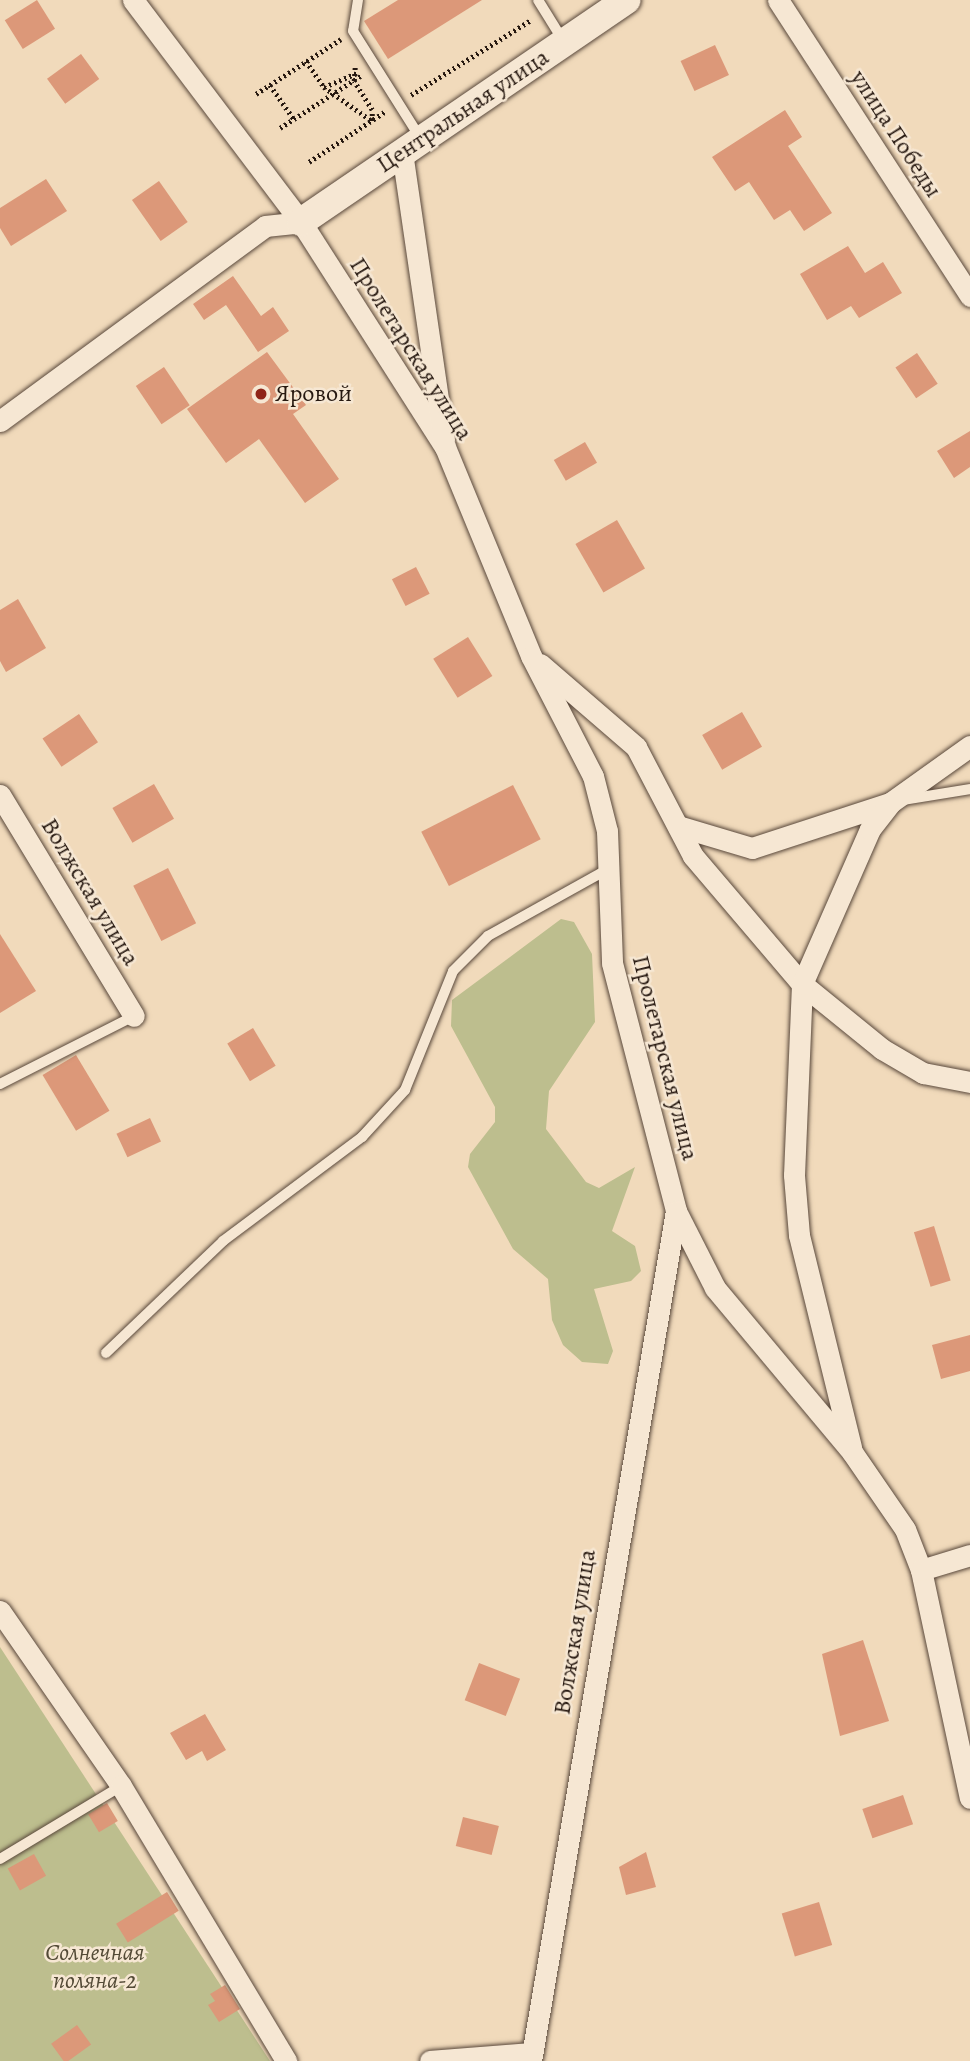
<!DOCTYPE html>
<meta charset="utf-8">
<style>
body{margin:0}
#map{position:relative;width:970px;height:2061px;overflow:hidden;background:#f1dabb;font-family:Alegreya,serif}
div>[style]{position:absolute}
.green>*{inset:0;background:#bdbe8e}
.building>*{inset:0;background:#dc9879;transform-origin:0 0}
.path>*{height:4.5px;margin-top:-2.25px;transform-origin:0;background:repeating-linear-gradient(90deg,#261810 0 2px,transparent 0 5.5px)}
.roads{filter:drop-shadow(0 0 2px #59483b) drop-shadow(0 0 2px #59483b)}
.lane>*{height:10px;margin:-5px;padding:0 5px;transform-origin:5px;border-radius:5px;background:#f6e7d3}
.street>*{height:21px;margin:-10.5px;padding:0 10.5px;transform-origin:10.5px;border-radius:10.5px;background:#f6e7d3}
.secondary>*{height:28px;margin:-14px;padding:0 14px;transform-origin:14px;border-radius:14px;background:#f6e7d3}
.dots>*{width:19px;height:19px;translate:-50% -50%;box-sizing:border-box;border:4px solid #f6e7d3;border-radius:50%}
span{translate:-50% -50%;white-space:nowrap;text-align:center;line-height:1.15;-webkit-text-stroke:5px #f6e7d3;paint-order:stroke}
.street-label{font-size:24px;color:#261810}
.poi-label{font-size:24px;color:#261810}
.left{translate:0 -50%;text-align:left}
.park-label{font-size:24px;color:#534a36;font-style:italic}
</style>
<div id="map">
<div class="green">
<i style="clip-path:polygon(561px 919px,574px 922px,592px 954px,595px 1022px,549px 1091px,546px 1129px,586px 1182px,599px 1188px,635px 1167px,612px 1231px,635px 1246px,641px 1271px,631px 1281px,594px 1289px,613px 1351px,608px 1364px,582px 1362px,563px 1345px,552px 1320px,548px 1279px,513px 1249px,468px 1167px,470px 1154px,495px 1122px,495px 1107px,451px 1026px,452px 1000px)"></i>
<i style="clip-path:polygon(0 1647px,270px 2061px,0 2061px)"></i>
</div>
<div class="building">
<i style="left:37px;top:0;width:34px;height:38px;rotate:58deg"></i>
<i style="clip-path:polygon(398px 0,482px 0,388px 59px,364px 21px)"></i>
<i style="left:715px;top:45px;width:33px;height:38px;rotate:65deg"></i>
<i style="left:81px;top:54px;width:31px;height:42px;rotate:54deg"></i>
<i style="clip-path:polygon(785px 110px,802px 137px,788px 146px,832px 213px,804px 231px,790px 210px,774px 220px,749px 182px,735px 191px,712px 157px)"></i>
<i style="clip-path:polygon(46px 179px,67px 211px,11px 246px,0 228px,0 208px)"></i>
<i style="left:159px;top:181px;width:50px;height:33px;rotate:55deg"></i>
<i style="clip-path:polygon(848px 246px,865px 273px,883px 262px,902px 293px,859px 318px,851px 306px,827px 320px,800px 274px)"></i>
<i style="clip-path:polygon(233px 276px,261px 316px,273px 307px,289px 331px,258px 352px,226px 305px,204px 320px,193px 304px)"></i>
<i style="clip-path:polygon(267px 352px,306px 405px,293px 414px,339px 479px,305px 503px,259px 439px,226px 463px,187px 409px)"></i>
<i style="left:917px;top:353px;width:37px;height:26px;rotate:56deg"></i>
<i style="left:164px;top:367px;width:46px;height:34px;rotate:56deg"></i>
<i style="clip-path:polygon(970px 431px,970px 467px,954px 478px,937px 451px)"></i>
<i style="left:585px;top:442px;width:24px;height:36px;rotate:60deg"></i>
<i style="left:617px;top:520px;width:56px;height:48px;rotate:60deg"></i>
<i style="left:416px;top:567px;width:30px;height:27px;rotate:63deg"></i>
<i style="clip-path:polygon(18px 599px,46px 648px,6px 672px,0 661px,0 610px)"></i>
<i style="left:468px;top:637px;width:46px;height:41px;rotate:58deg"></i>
<i style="left:742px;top:712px;width:40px;height:46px;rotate:60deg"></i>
<i style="left:79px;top:714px;width:34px;height:44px;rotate:56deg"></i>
<i style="left:154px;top:784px;width:40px;height:48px;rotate:60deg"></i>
<i style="left:513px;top:785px;width:61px;height:103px;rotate:63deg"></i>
<i style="left:168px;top:868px;width:62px;height:39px;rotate:63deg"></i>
<i style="clip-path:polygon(0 934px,36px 991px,0 1013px)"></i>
<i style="left:253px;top:1028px;width:44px;height:30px;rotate:59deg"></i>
<i style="left:76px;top:1055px;width:65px;height:39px;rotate:59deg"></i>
<i style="left:150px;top:1118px;width:26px;height:37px;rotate:65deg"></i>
<i style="left:934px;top:1226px;width:57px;height:21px;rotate:73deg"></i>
<i style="clip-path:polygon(970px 1335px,970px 1371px,941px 1379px,932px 1345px)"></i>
<i style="clip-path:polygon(863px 1640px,889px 1721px,840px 1736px,822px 1654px)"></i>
<i style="left:479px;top:1663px;width:44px;height:40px;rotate:21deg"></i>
<i style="clip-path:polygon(205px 1714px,226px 1750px,207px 1761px,202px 1751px,186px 1760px,170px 1733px)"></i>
<i style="left:903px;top:1795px;width:31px;height:43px;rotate:71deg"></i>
<i style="left:107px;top:1803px;width:21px;height:22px;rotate:59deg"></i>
<i style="left:463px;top:1817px;width:37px;height:30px;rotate:14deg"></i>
<i style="clip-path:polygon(646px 1852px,656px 1887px,626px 1895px,619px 1867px)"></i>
<i style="left:34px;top:1854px;width:25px;height:30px;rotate:61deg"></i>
<i style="left:167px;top:1892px;width:22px;height:60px;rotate:58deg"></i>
<i style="left:819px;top:1902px;width:45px;height:39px;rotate:73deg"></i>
<i style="clip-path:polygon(225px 1985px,240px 2009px,219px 2022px,208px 2005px,215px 2001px,210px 1994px)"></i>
<i style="left:77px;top:2025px;width:24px;height:32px;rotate:54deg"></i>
</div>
<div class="path">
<i style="left:306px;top:61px;width:32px;rotate:55deg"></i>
<i style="left:324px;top:87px;width:36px;rotate:-23deg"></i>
<i style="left:270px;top:85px;width:42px;rotate:54.8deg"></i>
<i style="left:324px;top:87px;width:59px;rotate:35.3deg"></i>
<i style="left:372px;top:121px;width:11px;rotate:-90deg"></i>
<i style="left:372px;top:110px;width:34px;rotate:-122deg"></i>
<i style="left:354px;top:81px;width:16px;rotate:-86deg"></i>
<i style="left:256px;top:94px;width:101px;rotate:-32.9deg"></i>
<i style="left:411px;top:95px;width:142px;rotate:-32deg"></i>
<i style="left:280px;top:128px;width:98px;rotate:-32.9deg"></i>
<i style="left:309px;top:162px;width:92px;rotate:-33.5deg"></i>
</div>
<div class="roads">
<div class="lane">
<i style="left:358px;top:0;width:31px;rotate:99deg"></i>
<i style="left:353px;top:31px;width:128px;rotate:57.8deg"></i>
<i style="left:538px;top:0;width:49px;rotate:58.2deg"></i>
<i style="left:903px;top:800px;width:68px;rotate:-9.3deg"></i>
<i style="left:0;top:1084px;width:150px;rotate:-26.9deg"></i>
<i style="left:106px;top:1353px;width:162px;rotate:-43.7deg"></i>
<i style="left:223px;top:1241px;width:174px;rotate:-36.8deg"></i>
<i style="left:362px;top:1137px;width:64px;rotate:-47.5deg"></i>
<i style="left:405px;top:1090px;width:128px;rotate:-68deg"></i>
<i style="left:453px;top:971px;width:49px;rotate:-45deg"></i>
<i style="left:488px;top:936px;width:140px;rotate:-29.1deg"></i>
<i style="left:0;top:1859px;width:141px;rotate:-31.1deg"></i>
</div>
<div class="street">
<i style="left:133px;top:0;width:278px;rotate:52.9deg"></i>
<i style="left:301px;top:222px;width:267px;rotate:57.4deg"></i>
<i style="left:445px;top:447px;width:226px;rotate:67.6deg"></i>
<i style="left:531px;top:656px;width:135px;rotate:62.7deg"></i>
<i style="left:593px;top:776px;width:57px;rotate:75.7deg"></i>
<i style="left:607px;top:831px;width:132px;rotate:87.8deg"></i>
<i style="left:612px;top:963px;width:256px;rotate:75.5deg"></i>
<i style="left:676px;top:1211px;width:86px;rotate:63.1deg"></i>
<i style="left:715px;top:1288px;width:214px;rotate:50.1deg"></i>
<i style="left:852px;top:1452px;width:93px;rotate:55.5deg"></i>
<i style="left:905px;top:1529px;width:44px;rotate:68.7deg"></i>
<i style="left:921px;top:1570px;width:233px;rotate:77.9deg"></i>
<i style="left:778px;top:0;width:353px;rotate:57deg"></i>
<i style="left:402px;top:152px;width:292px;rotate:81.7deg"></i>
<i style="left:0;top:421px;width:329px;rotate:-36.3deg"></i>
<i style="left:265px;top:226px;width:36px;rotate:-6deg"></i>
<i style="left:540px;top:664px;width:127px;rotate:40.8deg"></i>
<i style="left:636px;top:747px;width:123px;rotate:62.4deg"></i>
<i style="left:693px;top:856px;width:168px;rotate:49.6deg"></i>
<i style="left:802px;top:984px;width:103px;rotate:39.1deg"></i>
<i style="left:882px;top:1049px;width:48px;rotate:30.3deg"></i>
<i style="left:923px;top:1073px;width:48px;rotate:10.8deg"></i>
<i style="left:0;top:795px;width:258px;rotate:58.8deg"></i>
<i style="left:678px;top:826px;width:77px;rotate:16.6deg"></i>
<i style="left:752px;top:848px;width:145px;rotate:-18.1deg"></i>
<i style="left:851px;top:1447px;width:218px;rotate:-103.8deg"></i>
<i style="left:799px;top:1235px;width:60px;rotate:-94.8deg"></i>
<i style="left:794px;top:1175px;width:191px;rotate:-87.6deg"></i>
<i style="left:802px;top:984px;width:169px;rotate:-66.3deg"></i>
<i style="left:870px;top:829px;width:33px;rotate:-52deg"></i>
<i style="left:890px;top:803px;width:98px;rotate:-35.5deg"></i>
<i style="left:921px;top:1570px;width:51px;rotate:-17deg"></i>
<i style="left:0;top:1611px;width:213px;rotate:55.3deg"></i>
<i style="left:121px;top:1786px;width:321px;rotate:59deg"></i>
<i style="left:430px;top:2061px;width:101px;rotate:-4.5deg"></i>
<i style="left:531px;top:2061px;width:862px;rotate:-80.32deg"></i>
</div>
<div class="secondary">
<i style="left:301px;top:222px;width:394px;rotate:-34.3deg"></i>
</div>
</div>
<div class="dots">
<i style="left:261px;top:394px;background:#8f2418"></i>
</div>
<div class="street-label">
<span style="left:463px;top:111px;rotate:-34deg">Центральная улица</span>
<span style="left:896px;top:134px;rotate:57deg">улица Победы</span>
<span style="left:411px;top:349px;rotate:58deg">Пролетарская улица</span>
<span style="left:90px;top:892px;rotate:59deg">Волжская улица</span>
<span style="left:665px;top:1058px;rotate:76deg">Пролетарская улица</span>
<span style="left:575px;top:1632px;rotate:-81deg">Волжская улица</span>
</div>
<div class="poi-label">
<span class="left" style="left:275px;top:394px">Яровой</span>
</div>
<div class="park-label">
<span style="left:95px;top:1967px">Солнечная<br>поляна-2</span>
</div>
</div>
